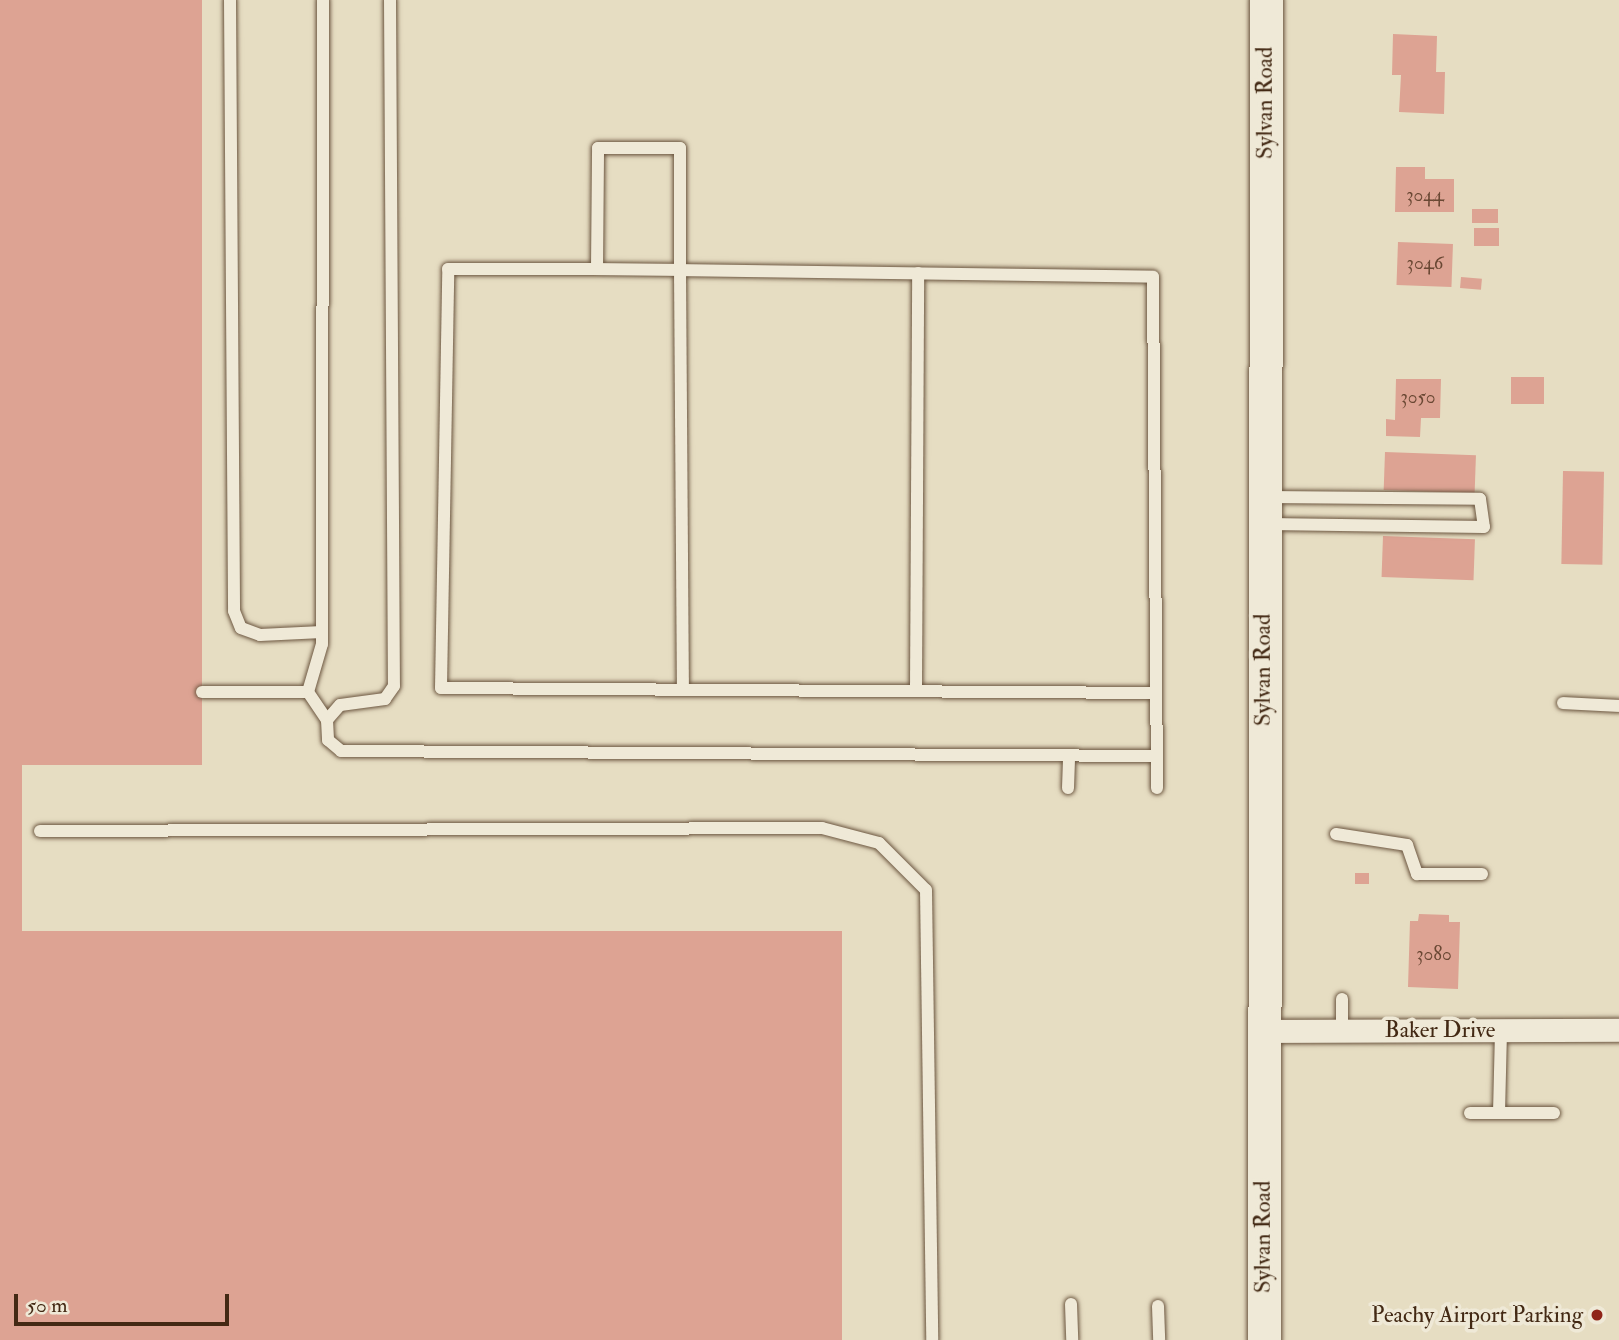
<!DOCTYPE html>
<style>
body{margin:0}
#map{position:relative;width:1619px;height:1340px;overflow:hidden;background:#e6ddc2;font-family:"IM FELL Double Pica",serif}
div>[style]{position:absolute}
.building>*{inset:0;background:#dda393;transform-origin:0 0}
.roads{filter:drop-shadow(0 0 2px #6c5640) drop-shadow(0 0 2px #6c5640)}
.service>*{height:12px;margin:-6px;padding:0 6px;transform-origin:6px;border-radius:6px;background:#efe9d7}
.minor>*{height:23px;margin:-11.5px;padding:0 11.5px;transform-origin:11.5px;border-radius:11.5px;background:#efe9d7}
.secondary>*{height:33px;margin:-16.5px;padding:0 16.5px;transform-origin:16.5px;border-radius:16.5px;background:#efe9d7}
.dots>*{width:19px;height:19px;translate:-50% -50%;box-sizing:border-box;border:4px solid #efe9d7;border-radius:50%}
span{translate:-50% -50%;white-space:nowrap;text-align:center;line-height:1.15;-webkit-text-stroke:7px #efe9d7;paint-order:stroke}
.number-label{font-size:19px;color:#6a4834}
.number-label span{-webkit-text-stroke-width:0}
.street-label{font-size:23px;color:#432914}
.poi-label{font-size:23px;color:#432914}
.right{translate:-100% -50%;text-align:right}
.scale{position:absolute;left:14px;top:1294px;width:215px;height:32px;box-sizing:border-box;border:4px solid #432914;border-top:0;padding-left:9px;font-size:21px;line-height:24px;white-space:nowrap;color:#432914;-webkit-text-stroke:5px #efe9d7;paint-order:stroke}
</style>
<div id="map">
<div class="building">
<i style="clip-path:polygon(0 0,202px 0,202px 765px,22px 765px,22px 931px,842px 931px,842px 1340px,0 1340px)"></i>
<i style="clip-path:polygon(1393px 34px,1437px 36px,1436px 72px,1445px 72px,1444px 114px,1399px 112px,1401px 75px,1392px 75px)"></i>
<i style="clip-path:polygon(1396px 167px,1425px 167px,1425px 179px,1454px 179px,1454px 212px,1395px 212px)"></i>
<i style="left:1472px;top:209px;width:26px;height:14px"></i>
<i style="left:1474px;top:228px;width:25px;height:18px"></i>
<i style="left:1398px;top:242px;width:55px;height:43px;rotate:2deg"></i>
<i style="left:1461px;top:277px;width:21px;height:11px;rotate:5deg"></i>
<i style="left:1511px;top:377px;width:33px;height:27px"></i>
<i style="clip-path:polygon(1396px 379px,1441px 379px,1440px 418px,1421px 418px,1420px 437px,1386px 436px,1386px 419px,1395px 420px)"></i>
<i style="left:1385px;top:452px;width:91px;height:38px;rotate:2deg"></i>
<i style="left:1563px;top:471px;width:41px;height:93px;rotate:1deg"></i>
<i style="left:1383px;top:536px;width:92px;height:41px;rotate:2deg"></i>
<i style="left:1355px;top:873px;width:14px;height:11px"></i>
<i style="clip-path:polygon(1419px 914px,1449px 915px,1449px 922px,1460px 922px,1458px 989px,1408px 987px,1410px 921px,1418px 921px)"></i>
</div>
<div class="roads">
<div class="service">
<i style="left:230px;top:0;width:611px;rotate:89.62deg"></i>
<i style="left:234px;top:611px;width:18px;rotate:68deg"></i>
<i style="left:241px;top:628px;width:20px;rotate:20deg"></i>
<i style="left:260px;top:635px;width:62px;rotate:-2.8deg"></i>
<i style="left:323px;top:0;width:644px;rotate:90.09deg"></i>
<i style="left:322px;top:644px;width:50px;rotate:106.3deg"></i>
<i style="left:308px;top:692px;width:34px;rotate:56deg"></i>
<i style="left:390px;top:0;width:686px;rotate:89.67deg"></i>
<i style="left:394px;top:686px;width:16px;rotate:125deg"></i>
<i style="left:385px;top:699px;width:45px;rotate:172.4deg"></i>
<i style="left:340px;top:705px;width:20px;rotate:131deg"></i>
<i style="left:327px;top:720px;width:20px;rotate:87deg"></i>
<i style="left:328px;top:740px;width:17px;rotate:40deg"></i>
<i style="left:341px;top:751px;width:816px;rotate:0.35deg"></i>
<i style="left:597px;top:269px;width:83px;rotate:0.7deg"></i>
<i style="left:680px;top:270px;width:420px;rotate:89.6deg"></i>
<i style="left:1266px;top:497px;width:214px;rotate:0.5deg"></i>
<i style="left:1480px;top:499px;width:28px;rotate:82deg"></i>
<i style="left:1484px;top:527px;width:216px;rotate:-179.2deg"></i>
<i style="left:916px;top:691px;width:418px;rotate:-89.7deg"></i>
<i style="left:202px;top:692px;width:106px"></i>
<i style="left:1156px;top:693px;width:715px;rotate:-179.6deg"></i>
<i style="left:441px;top:688px;width:419px;rotate:-89deg"></i>
<i style="left:448px;top:269px;width:149px"></i>
<i style="left:597px;top:269px;width:121px;rotate:-89.5deg"></i>
<i style="left:598px;top:148px;width:82px"></i>
<i style="left:680px;top:148px;width:122px;rotate:90deg"></i>
<i style="left:680px;top:270px;width:473px;rotate:0.8deg"></i>
<i style="left:1153px;top:277px;width:511px;rotate:89.55deg"></i>
<i style="left:1563px;top:703px;width:56px;rotate:3.1deg"></i>
<i style="left:1068px;top:788px;width:30px;rotate:-88deg"></i>
<i style="left:40px;top:831px;width:782px;rotate:-0.22deg"></i>
<i style="left:822px;top:828px;width:59px;rotate:14.7deg"></i>
<i style="left:879px;top:843px;width:66px;rotate:45deg"></i>
<i style="left:926px;top:890px;width:450px;rotate:89.2deg"></i>
<i style="left:1336px;top:834px;width:72px;rotate:8.8deg"></i>
<i style="left:1407px;top:845px;width:31px;rotate:71deg"></i>
<i style="left:1417px;top:874px;width:65px"></i>
<i style="left:1342px;top:1031px;width:32px;rotate:-90deg"></i>
<i style="left:1470px;top:1113px;width:84px"></i>
<i style="left:1499px;top:1113px;width:83px;rotate:-88.6deg"></i>
<i style="left:1071px;top:1304px;width:36px;rotate:88deg"></i>
<i style="left:1158px;top:1306px;width:34px;rotate:88deg"></i>
</div>
<div class="minor">
<i style="left:1262px;top:1031px;width:357px;rotate:-0.2deg"></i>
</div>
<div class="secondary">
<i style="left:1264px;top:1340px;width:1340px;rotate:-89.91deg"></i>
</div>
</div>
<div class="dots">
<i style="left:1597px;top:1315px;background:#8f2418"></i>
</div>
<div class="number-label">
<span style="left:1425px;top:196px">3044</span>
<span style="left:1425px;top:264px">3046</span>
<span style="left:1418px;top:398px">3050</span>
<span style="left:1434px;top:955px">3080</span>
</div>
<div class="street-label">
<span style="left:1265px;top:103px;rotate:-90deg">Sylvan Road</span>
<span style="left:1263px;top:670px;rotate:-90deg">Sylvan Road</span>
<span style="left:1440px;top:1030px">Baker Drive</span>
<span style="left:1263px;top:1237px;rotate:-90deg">Sylvan Road</span>
</div>
<div class="poi-label">
<span class="right" style="left:1583px;top:1315px">Peachy Airport Parking</span>
</div>
<div class="scale">50 m</div>
</div>
